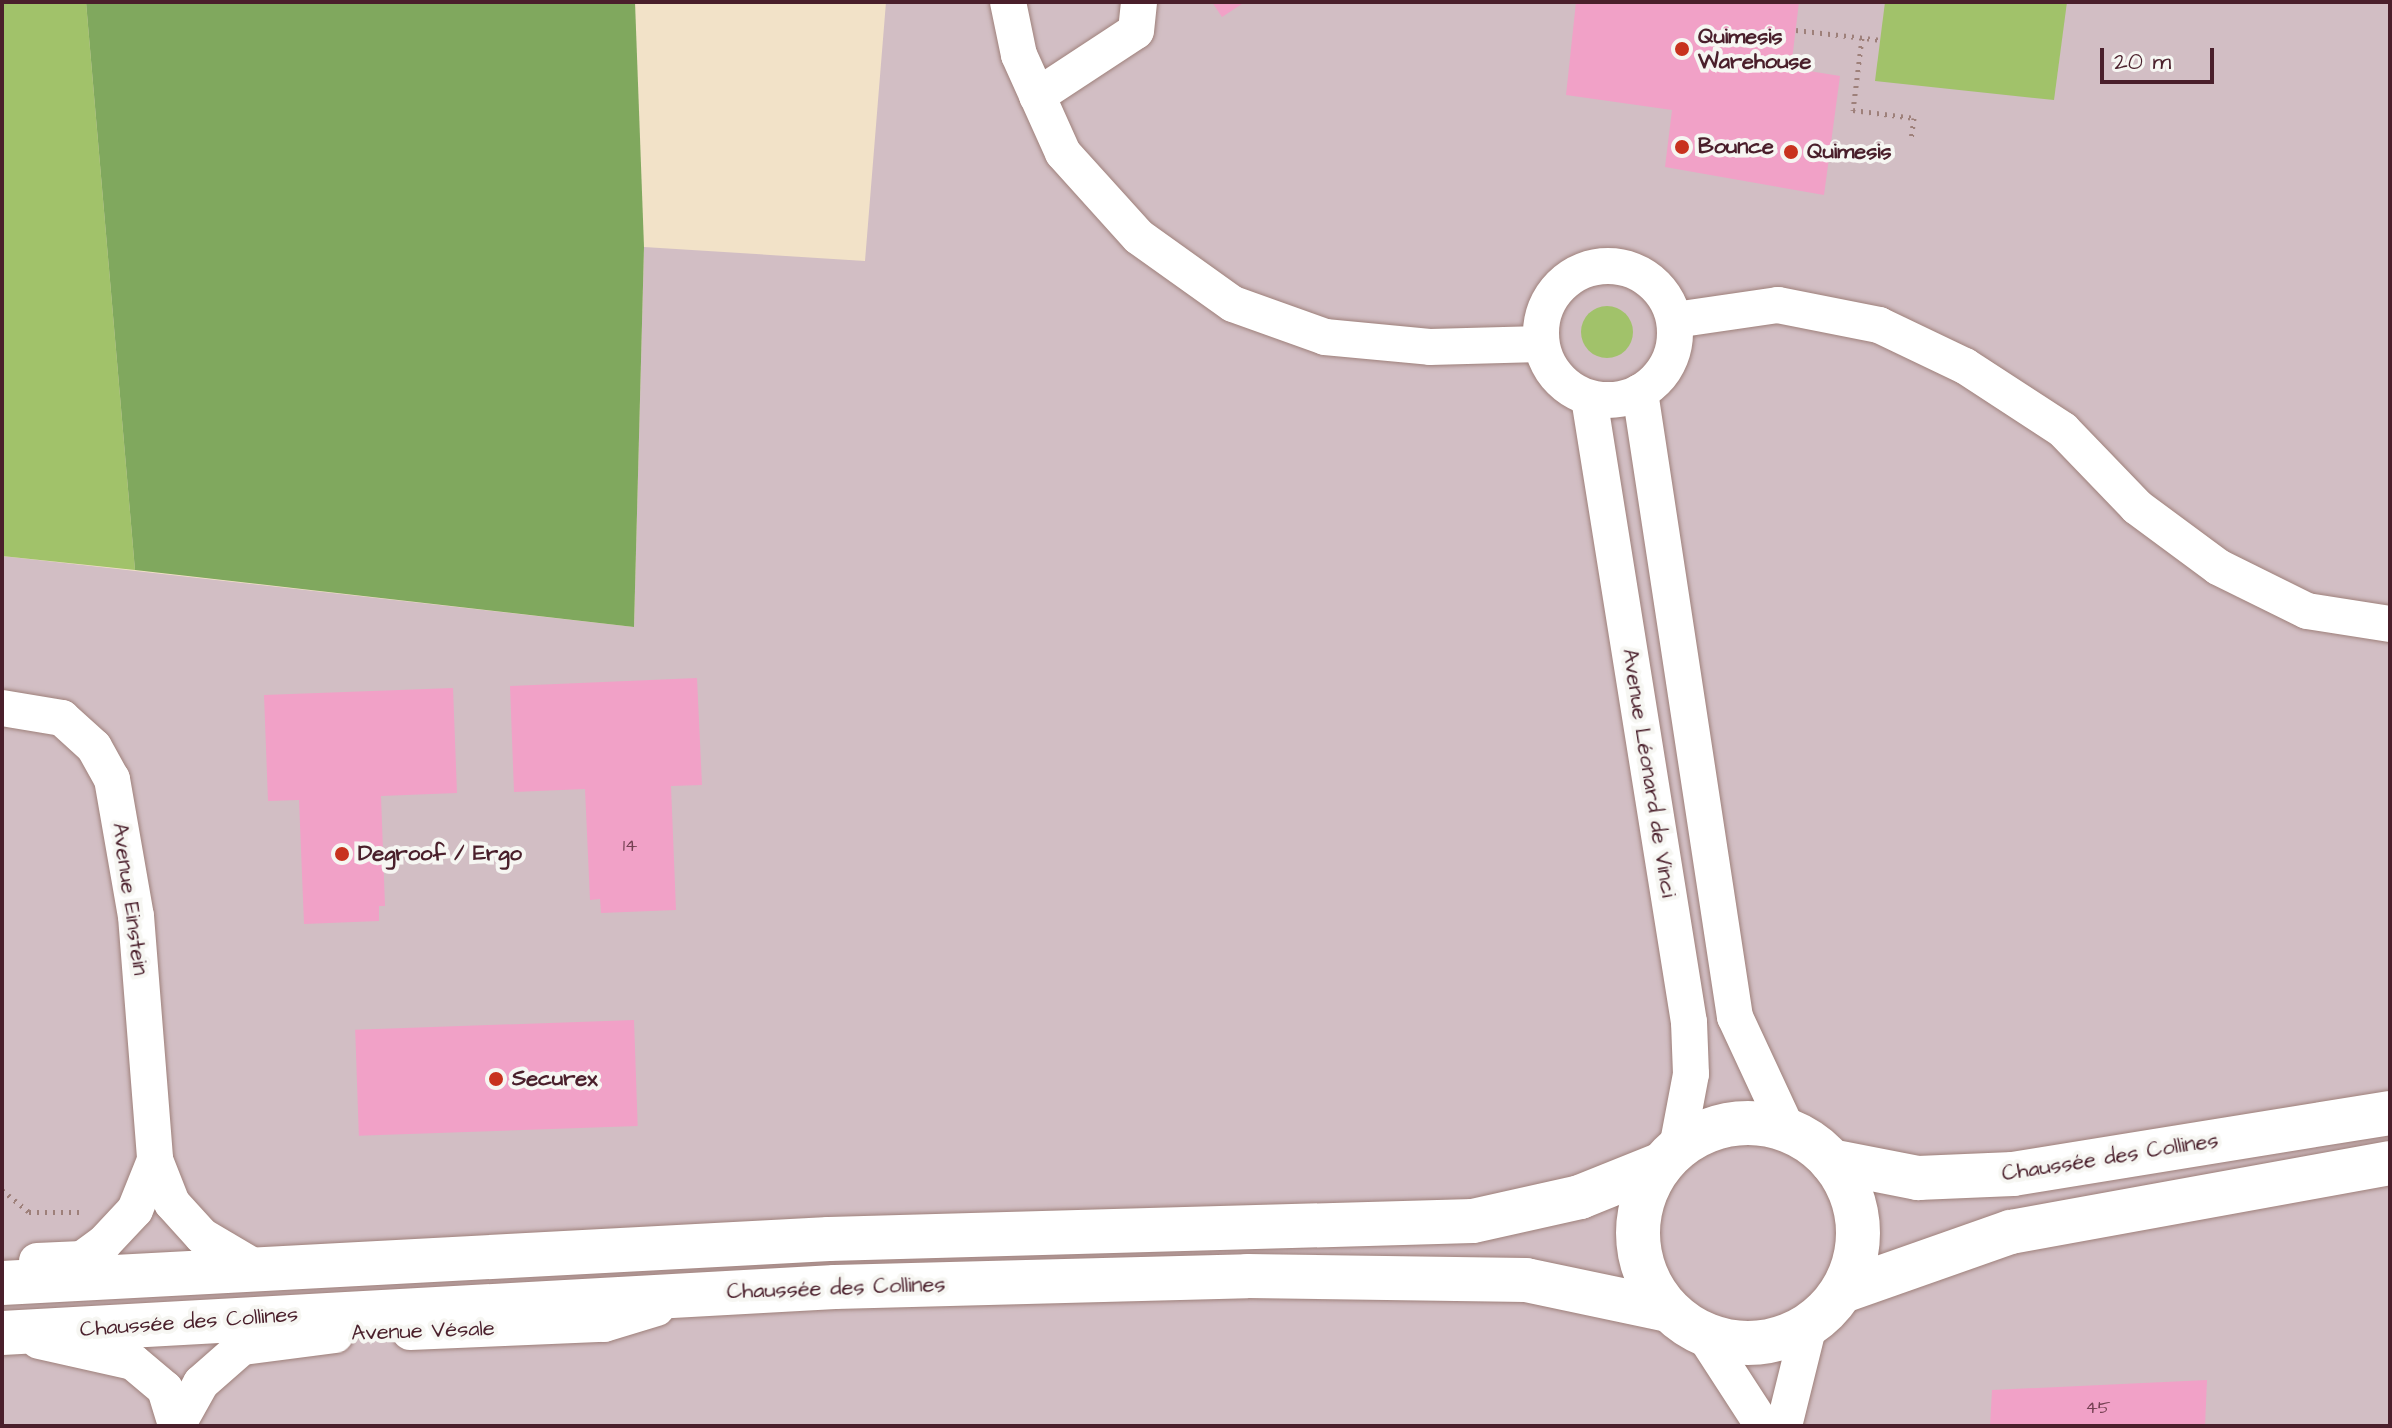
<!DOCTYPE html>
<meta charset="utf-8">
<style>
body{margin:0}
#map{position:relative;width:2392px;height:1428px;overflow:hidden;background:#f2e2c8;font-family:"Architects Daughter",sans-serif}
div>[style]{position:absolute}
.industrial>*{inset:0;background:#d2bec4}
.green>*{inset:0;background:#a1c26a}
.round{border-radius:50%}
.forest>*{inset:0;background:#80a85e}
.building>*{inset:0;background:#f1a1c7;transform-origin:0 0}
.path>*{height:5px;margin-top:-2.5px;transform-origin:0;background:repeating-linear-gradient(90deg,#9e807a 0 2px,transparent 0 8px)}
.roads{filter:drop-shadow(0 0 2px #9e807a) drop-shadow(0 0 2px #9e807a)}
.minor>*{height:36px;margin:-18px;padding:0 18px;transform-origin:18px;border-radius:18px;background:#fff}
.minor>.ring{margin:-18px;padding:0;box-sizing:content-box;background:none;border:36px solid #fff;border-radius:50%}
.major>*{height:44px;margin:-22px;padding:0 22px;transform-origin:22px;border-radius:22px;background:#fff}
.major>.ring{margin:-22px;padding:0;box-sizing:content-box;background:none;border:44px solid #fff;border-radius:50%}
.dots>*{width:22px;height:22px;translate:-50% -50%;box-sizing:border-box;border:4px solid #f6f6f2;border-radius:50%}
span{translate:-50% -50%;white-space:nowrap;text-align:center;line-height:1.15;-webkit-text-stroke:8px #f6f6f2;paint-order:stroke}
.number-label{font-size:18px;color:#744052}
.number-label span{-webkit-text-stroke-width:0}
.poi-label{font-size:22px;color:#4a1f2b;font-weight:700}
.left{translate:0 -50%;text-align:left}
.street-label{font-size:22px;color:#4a1f2b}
.frame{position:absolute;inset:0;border:4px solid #4a1f2b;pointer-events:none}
.scale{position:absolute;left:2100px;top:48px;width:114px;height:36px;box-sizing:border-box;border:4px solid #4a1f2b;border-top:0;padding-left:10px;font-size:24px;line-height:28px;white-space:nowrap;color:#4a1f2b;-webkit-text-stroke:6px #f6f6f2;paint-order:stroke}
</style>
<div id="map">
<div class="industrial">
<i style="clip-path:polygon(886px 2px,2390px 2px,2390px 1426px,2px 1426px,2px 556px,634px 627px,644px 247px,865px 261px)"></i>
</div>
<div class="green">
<i style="clip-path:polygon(2px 2px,86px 2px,135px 570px,2px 556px)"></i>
<i style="clip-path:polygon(1885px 2px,2067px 2px,2054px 100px,1875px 81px)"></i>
<i class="round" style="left:1581px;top:306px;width:52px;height:52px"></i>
</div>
<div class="forest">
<i style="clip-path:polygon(86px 2px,635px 2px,644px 247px,634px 627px,135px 570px)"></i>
</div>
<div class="building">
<i style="clip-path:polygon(1212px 2px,1245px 2px,1222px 17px)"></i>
<i style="clip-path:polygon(1576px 2px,1799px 2px,1791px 68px,1840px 76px,1824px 195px,1665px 167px,1672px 110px,1566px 95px)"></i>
<i style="clip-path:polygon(697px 678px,702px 785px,671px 786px,676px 910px,601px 913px,600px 899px,590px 900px,585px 789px,514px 792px,510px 686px)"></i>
<i style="clip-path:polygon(453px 688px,457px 793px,381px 796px,385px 906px,379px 906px,379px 921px,304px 924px,299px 800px,268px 801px,264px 695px)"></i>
<i style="left:634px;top:1020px;width:106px;height:279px;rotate:88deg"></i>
<i style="clip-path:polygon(2207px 1380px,2205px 1426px,1990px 1426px,1992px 1390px)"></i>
</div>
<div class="path">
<i style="left:1796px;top:30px;width:86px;rotate:6.7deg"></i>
<i style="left:1862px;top:38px;width:73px;rotate:97.1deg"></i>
<i style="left:1853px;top:110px;width:62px;rotate:7.5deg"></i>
<i style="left:1914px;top:118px;width:21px;rotate:98deg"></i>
<i style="left:2px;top:1190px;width:35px;rotate:39deg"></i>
<i style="left:29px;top:1212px;width:55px"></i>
</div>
<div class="roads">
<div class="minor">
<i style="left:1008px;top:2px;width:54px;rotate:78.3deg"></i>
<i style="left:1019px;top:55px;width:107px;rotate:65.8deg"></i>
<i style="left:1063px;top:153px;width:113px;rotate:47.9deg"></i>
<i style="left:1139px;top:237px;width:115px;rotate:35.5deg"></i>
<i style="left:1233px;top:304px;width:98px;rotate:19.7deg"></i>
<i style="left:1325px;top:337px;width:105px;rotate:5.4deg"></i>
<i style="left:1430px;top:347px;width:111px;rotate:-1.5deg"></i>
<i style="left:1037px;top:96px;width:118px;rotate:-33.3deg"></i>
<i style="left:1136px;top:31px;width:29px;rotate:-84deg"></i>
<i class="ring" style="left:1541px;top:266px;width:98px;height:98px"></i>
<i style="left:1675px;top:320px;width:104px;rotate:-8.3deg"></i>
<i style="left:1778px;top:305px;width:103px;rotate:11.2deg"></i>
<i style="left:1879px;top:325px;width:95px;rotate:25.5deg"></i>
<i style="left:1965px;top:366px;width:117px;rotate:33.1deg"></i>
<i style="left:2063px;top:430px;width:107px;rotate:46.1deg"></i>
<i style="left:2137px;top:507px;width:101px;rotate:36.5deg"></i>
<i style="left:2218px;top:567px;width:99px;rotate:26.3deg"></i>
<i style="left:2307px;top:611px;width:84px;rotate:8.9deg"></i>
<i style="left:1640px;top:392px;width:632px;rotate:81.36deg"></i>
<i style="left:1735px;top:1017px;width:126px;rotate:65.1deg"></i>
<i style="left:1589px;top:398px;width:632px;rotate:80.9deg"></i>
<i style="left:1689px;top:1022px;width:52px;rotate:87.8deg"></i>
<i style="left:1691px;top:1074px;width:75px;rotate:100.7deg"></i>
<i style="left:2px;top:708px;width:61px;rotate:9.5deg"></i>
<i style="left:62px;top:718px;width:43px;rotate:42.2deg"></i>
<i style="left:94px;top:747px;width:37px;rotate:61deg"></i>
<i style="left:112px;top:779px;width:139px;rotate:80.1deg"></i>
<i style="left:136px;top:916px;width:245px;rotate:85.5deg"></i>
<i style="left:155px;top:1160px;width:46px;rotate:68.4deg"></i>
<i style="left:172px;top:1203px;width:45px;rotate:47.7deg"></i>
<i style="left:202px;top:1236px;width:59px;rotate:30.5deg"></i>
<i style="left:37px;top:1261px;width:45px;rotate:-2.5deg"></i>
<i style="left:82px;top:1259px;width:27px;rotate:-36deg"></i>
<i style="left:104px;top:1243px;width:45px;rotate:-46.8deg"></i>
<i style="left:135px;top:1210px;width:54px;rotate:-68.2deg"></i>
<i style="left:410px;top:1332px;width:194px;rotate:-2.4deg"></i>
<i style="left:604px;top:1324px;width:55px;rotate:-16.8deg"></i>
<i style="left:1704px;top:1335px;width:108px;rotate:57deg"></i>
<i style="left:39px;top:1341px;width:96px;rotate:12.6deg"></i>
<i style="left:133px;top:1362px;width:42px;rotate:40.2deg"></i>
<i style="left:165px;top:1389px;width:39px;rotate:73deg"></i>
<i style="left:177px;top:1426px;width:49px;rotate:-60.8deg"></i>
<i style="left:201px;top:1383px;width:55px;rotate:-41.3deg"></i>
<i style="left:242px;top:1347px;width:94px;rotate:-7.4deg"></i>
<i style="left:1784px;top:1426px;width:104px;rotate:-76.1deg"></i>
</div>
<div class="major">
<i class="ring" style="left:1638px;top:1123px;width:176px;height:176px"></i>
<i style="left:1831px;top:1161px;width:89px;rotate:11.1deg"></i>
<i style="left:1918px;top:1178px;width:95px;rotate:-2.4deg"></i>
<i style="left:2013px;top:1174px;width:382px;rotate:-9.2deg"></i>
<i style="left:2px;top:1283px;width:828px;rotate:-3.05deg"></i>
<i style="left:829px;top:1239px;width:644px;rotate:-1.6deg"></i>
<i style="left:1473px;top:1221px;width:110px;rotate:-12.6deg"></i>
<i style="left:1580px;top:1197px;width:88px;rotate:-21.9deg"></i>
<i style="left:1843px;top:1291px;width:178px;rotate:-19.4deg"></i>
<i style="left:2011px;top:1232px;width:385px;rotate:-10.3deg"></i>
<i style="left:2px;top:1333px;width:834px;rotate:-3.16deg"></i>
<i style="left:835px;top:1287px;width:412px;rotate:-1.5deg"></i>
<i style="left:1247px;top:1276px;width:279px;rotate:0.8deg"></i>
<i style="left:1526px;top:1280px;width:145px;rotate:11.9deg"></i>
</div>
</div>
<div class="dots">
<i style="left:1682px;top:49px;background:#c8321e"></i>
<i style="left:1682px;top:147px;background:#c8321e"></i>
<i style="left:1791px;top:152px;background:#c8321e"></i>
<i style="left:342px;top:854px;background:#c8321e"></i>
<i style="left:496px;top:1079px;background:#c8321e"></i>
</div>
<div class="number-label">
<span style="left:630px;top:846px">14</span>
<span style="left:2098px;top:1408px">45</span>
</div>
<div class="poi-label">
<span class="left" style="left:1698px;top:49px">Quimesis<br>Warehouse</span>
<span class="left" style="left:1698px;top:147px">Bounce</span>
<span class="left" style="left:1807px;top:152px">Quimesis</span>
<span class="left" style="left:358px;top:854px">Degroof / Ergo</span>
<span class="left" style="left:512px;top:1079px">Securex</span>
</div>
<div class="street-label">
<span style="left:1649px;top:773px;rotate:81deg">Avenue Léonard de Vinci</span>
<span style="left:130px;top:899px;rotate:82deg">Avenue Einstein</span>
<span style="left:2110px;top:1157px;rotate:-9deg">Chaussée des Collines</span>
<span style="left:836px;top:1288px;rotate:-2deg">Chaussée des Collines</span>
<span style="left:189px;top:1322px;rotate:-4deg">Chaussée des Collines</span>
<span style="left:423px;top:1331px;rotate:-2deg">Avenue Vésale</span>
</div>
<div class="frame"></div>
<div class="scale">20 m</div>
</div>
